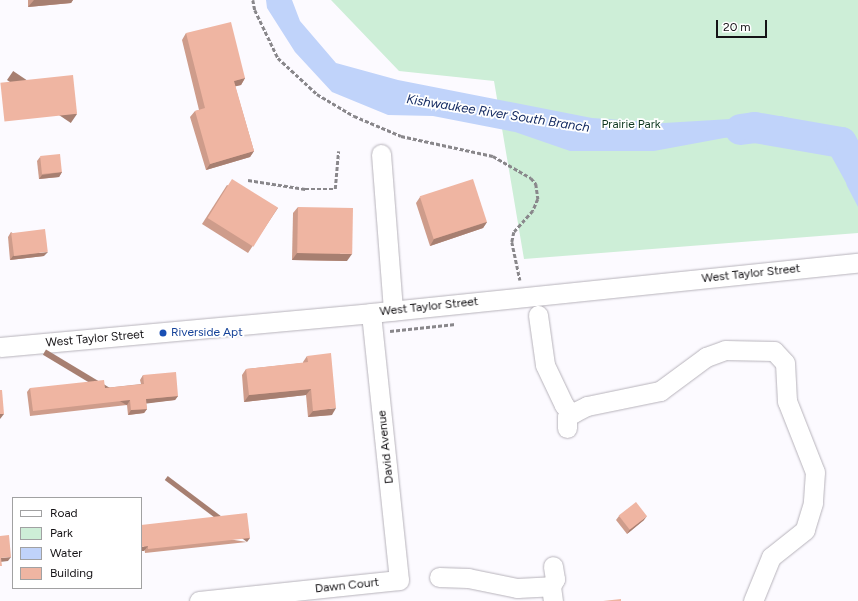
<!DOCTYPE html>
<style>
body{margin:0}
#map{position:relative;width:858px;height:601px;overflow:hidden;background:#fcfaff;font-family:Figtree,sans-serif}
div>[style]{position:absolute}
.green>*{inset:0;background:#cdeed7}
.water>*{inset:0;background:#c0d3fa}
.river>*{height:31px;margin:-15.5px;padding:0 15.5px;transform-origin:15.5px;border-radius:15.5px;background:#c0d3fa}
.path>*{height:2.5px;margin-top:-1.25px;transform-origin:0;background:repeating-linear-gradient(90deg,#89878b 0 4px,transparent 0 6px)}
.roads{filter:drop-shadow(0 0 1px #b7b3bb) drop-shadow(0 0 1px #b7b3bb)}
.minor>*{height:19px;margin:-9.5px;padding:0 9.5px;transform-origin:9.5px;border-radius:9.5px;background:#fff}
.wall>*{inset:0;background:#ce9c8b}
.shaded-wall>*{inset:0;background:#a77f71;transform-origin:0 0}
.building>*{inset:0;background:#efb5a2;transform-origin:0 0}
.dots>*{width:11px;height:11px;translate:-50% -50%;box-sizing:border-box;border:2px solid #fff;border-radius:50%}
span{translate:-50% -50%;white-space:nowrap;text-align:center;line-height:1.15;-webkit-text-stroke:3.5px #fff;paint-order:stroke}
.park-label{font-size:12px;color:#0f3821}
.street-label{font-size:12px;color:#151316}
.transit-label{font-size:12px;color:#164399}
.left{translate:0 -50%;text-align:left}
.water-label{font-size:13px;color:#162c63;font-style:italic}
.legend{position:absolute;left:12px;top:497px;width:130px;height:92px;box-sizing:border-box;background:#fff;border:1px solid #a1a1a2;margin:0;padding:5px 7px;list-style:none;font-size:12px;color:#151316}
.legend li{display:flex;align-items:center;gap:8px;height:20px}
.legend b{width:20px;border:1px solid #a1a1a2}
.scale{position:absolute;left:716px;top:20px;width:51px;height:18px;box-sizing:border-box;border:2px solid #151316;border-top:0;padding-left:5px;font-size:12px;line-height:14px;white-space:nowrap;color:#151316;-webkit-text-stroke:3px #fff;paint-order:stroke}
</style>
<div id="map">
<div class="green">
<i style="clip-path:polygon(331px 0,858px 0,858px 233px,524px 259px,494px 81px,399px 71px)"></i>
</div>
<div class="water">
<i style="clip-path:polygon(266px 0,292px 0,300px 21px,336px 63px,398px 80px,592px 118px,664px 123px,781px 116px,848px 135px,858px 148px,858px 207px,847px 186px,836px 152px,787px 131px,724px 138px,654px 151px,570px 151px,515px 132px,433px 116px,388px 115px,332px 92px,295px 52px,267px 8px)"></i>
</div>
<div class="river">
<i style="left:740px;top:129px;width:14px;rotate:-8deg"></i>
<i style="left:754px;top:127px;width:88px;rotate:9.8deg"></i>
<i style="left:841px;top:142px;width:35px;rotate:61deg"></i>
</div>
<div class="path">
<i style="left:253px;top:0;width:10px;rotate:79deg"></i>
<i style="left:255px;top:10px;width:53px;rotate:64.4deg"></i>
<i style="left:278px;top:58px;width:53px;rotate:42.7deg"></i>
<i style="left:317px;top:94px;width:43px;rotate:30.7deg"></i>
<i style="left:354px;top:116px;width:51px;rotate:23.1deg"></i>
<i style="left:401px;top:136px;width:94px;rotate:12.3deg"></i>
<i style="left:493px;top:156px;width:44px;rotate:30.1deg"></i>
<i style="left:531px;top:178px;width:8px;rotate:50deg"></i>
<i style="left:536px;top:184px;width:15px;rotate:82deg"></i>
<i style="left:538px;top:199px;width:13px;rotate:113deg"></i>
<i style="left:533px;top:211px;width:28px;rotate:132deg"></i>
<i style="left:514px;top:232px;width:10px;rotate:101deg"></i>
<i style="left:512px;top:242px;width:39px;rotate:78deg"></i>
<i style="left:248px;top:180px;width:58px;rotate:9deg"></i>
<i style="left:305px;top:189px;width:30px"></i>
<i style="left:335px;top:189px;width:38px;rotate:-85deg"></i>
<i style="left:390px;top:331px;width:66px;rotate:-6.1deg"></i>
</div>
<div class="roads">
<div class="minor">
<i style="left:381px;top:154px;width:157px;rotate:85.6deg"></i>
<i style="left:538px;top:315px;width:50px;rotate:82deg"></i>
<i style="left:545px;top:365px;width:44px;rotate:64.6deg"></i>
<i style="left:564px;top:405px;width:11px;rotate:52deg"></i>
<i style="left:0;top:347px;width:373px;rotate:-5.2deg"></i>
<i style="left:371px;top:313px;width:490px;rotate:-5.9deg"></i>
<i style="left:567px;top:428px;width:11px;rotate:-90deg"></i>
<i style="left:567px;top:417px;width:9px;rotate:-32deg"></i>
<i style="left:575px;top:412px;width:13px;rotate:-27deg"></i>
<i style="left:587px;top:406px;width:75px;rotate:-11.6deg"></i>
<i style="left:660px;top:391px;width:57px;rotate:-36.5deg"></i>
<i style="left:706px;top:357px;width:20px;rotate:-20deg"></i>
<i style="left:725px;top:350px;width:49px;rotate:1.2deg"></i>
<i style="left:774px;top:351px;width:16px;rotate:47deg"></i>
<i style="left:785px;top:363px;width:38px;rotate:87deg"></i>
<i style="left:787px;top:401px;width:76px;rotate:68.5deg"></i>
<i style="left:815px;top:472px;width:31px;rotate:94deg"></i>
<i style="left:813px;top:503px;width:28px;rotate:107deg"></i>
<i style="left:805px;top:530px;width:43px;rotate:141.5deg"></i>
<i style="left:771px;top:557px;width:48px;rotate:112.2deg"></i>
<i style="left:439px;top:577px;width:29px;rotate:2deg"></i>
<i style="left:468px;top:578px;width:50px;rotate:11.5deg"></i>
<i style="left:517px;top:588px;width:34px;rotate:-3deg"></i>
<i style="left:199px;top:601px;width:201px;rotate:-6deg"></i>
<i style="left:399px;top:580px;width:268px;rotate:-96deg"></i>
<i style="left:553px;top:601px;width:15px;rotate:-98deg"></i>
<i style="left:551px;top:586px;width:8px;rotate:-60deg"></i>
<i style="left:555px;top:579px;width:13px;rotate:-99deg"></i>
</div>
</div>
<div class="wall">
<i style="clip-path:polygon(28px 0,73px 0,71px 3px,28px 7px)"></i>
<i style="clip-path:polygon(186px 33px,245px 78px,241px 85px,235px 86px,254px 151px,250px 157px,206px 170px,190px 117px,195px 111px,199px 110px,182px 40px)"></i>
<i style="clip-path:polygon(40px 157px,62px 172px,59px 177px,39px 179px,37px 161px)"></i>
<i style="clip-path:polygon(227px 185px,278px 208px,248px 253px,202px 224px)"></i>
<i style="clip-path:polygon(420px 197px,487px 222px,483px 228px,430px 246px,416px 203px)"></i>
<i style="clip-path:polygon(298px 207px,347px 261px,292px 260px,293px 213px)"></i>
<i style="clip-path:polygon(11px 232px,44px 256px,10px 260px,8px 237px)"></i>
<i style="clip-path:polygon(307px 356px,332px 415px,308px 417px,306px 395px,244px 402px,242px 375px,246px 369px,303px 363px,303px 362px)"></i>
<i style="clip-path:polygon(143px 375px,178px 396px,175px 400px,146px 403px,147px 409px,144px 413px,128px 415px,127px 405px,30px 416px,27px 392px,30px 388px,105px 388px,141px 384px,140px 380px)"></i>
<i style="clip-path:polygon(619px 516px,644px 520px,627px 534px,616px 520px)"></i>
<i style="clip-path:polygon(141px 525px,247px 542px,145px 553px)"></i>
</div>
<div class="shaded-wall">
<i style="clip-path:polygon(34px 0,73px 0,71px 3px,28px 7px)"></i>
<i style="clip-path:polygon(245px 78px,241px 85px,229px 88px,234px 81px)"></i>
<i style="left:77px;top:114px;width:11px;height:77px;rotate:124deg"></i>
<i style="clip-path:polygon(254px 151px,250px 157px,206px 170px,210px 164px)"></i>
<i style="clip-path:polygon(62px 172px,59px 177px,39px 179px,42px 175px)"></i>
<i style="clip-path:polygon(487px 222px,483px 228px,430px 246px,434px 239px)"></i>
<i style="clip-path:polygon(48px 252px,44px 256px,10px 260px,13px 256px)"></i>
<i style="clip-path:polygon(297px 253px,352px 254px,347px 261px,292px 260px)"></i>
<i style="clip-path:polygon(311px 389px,306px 395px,244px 402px,249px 395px)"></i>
<i style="clip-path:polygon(178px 396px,175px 400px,143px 404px,146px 399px)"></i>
<i style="left:130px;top:400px;width:6px;height:98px;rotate:121deg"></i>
<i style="clip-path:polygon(336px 408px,332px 415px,308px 417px,313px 411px)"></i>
<i style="clip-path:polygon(147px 409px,144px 413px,128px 415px,131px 410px)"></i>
<i style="clip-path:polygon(0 414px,4px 414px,0 419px)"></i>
<i style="clip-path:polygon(647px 516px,644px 520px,627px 534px,630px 529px)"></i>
<i style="left:250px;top:538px;width:5px;height:103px;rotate:127deg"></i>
<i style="clip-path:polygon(148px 546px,144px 551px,141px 551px,141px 547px)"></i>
<i style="clip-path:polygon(11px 557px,8px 561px,0 562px,1px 558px)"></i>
</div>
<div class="building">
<i style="clip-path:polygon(231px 22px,245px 78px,234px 81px,254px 151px,210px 164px,195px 111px,205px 108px,186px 33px)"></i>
<i style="left:73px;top:75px;width:39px;height:73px;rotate:84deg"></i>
<i style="left:60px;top:154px;width:18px;height:20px;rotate:84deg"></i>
<i style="left:232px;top:179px;width:54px;height:46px;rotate:32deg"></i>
<i style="left:473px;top:179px;width:45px;height:56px;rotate:72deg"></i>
<i style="left:298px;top:207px;width:55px;height:46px;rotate:1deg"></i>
<i style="left:45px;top:229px;width:23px;height:34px;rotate:83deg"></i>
<i style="clip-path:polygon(331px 353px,336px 408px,313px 411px,311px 389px,249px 395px,246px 369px,308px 362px,307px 356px)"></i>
<i style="clip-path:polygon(176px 372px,178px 396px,146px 399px,147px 409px,131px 410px,130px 400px,33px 411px,30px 388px,104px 380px,105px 388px,144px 384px,143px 375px)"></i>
<i style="clip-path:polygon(0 390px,2px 390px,4px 414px,0 414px)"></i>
<i style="left:636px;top:502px;width:18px;height:22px;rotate:52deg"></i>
<i style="clip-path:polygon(247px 513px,250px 538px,148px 549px,148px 546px,141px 547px,141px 525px)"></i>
<i style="clip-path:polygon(9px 535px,11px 557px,1px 558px,2px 566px,0 566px,0 536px)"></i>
<i style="clip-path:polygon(621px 599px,621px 601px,603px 601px)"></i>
</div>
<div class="dots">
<i style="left:163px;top:333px;background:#1a4fb4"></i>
</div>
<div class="park-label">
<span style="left:631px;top:125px">Prairie Park</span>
</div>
<div class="street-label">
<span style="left:751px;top:274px;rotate:-6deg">West Taylor Street</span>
<span style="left:429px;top:307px;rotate:-6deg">West Taylor Street</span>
<span style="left:95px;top:339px;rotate:-5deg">West Taylor Street</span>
<span style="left:386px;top:447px;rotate:-96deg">David Avenue</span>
<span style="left:347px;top:586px;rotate:-6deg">Dawn Court</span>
</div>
<div class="transit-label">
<span class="left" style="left:171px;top:333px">Riverside Apt</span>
</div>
<div class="water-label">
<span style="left:498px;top:114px;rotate:9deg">Kishwaukee River South Branch</span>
</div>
<ul class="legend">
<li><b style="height:5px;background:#fff"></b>Road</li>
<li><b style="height:11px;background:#cdeed7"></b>Park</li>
<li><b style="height:11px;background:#c0d3fa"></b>Water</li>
<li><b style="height:11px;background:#efb5a2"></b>Building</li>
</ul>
<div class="scale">20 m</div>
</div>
